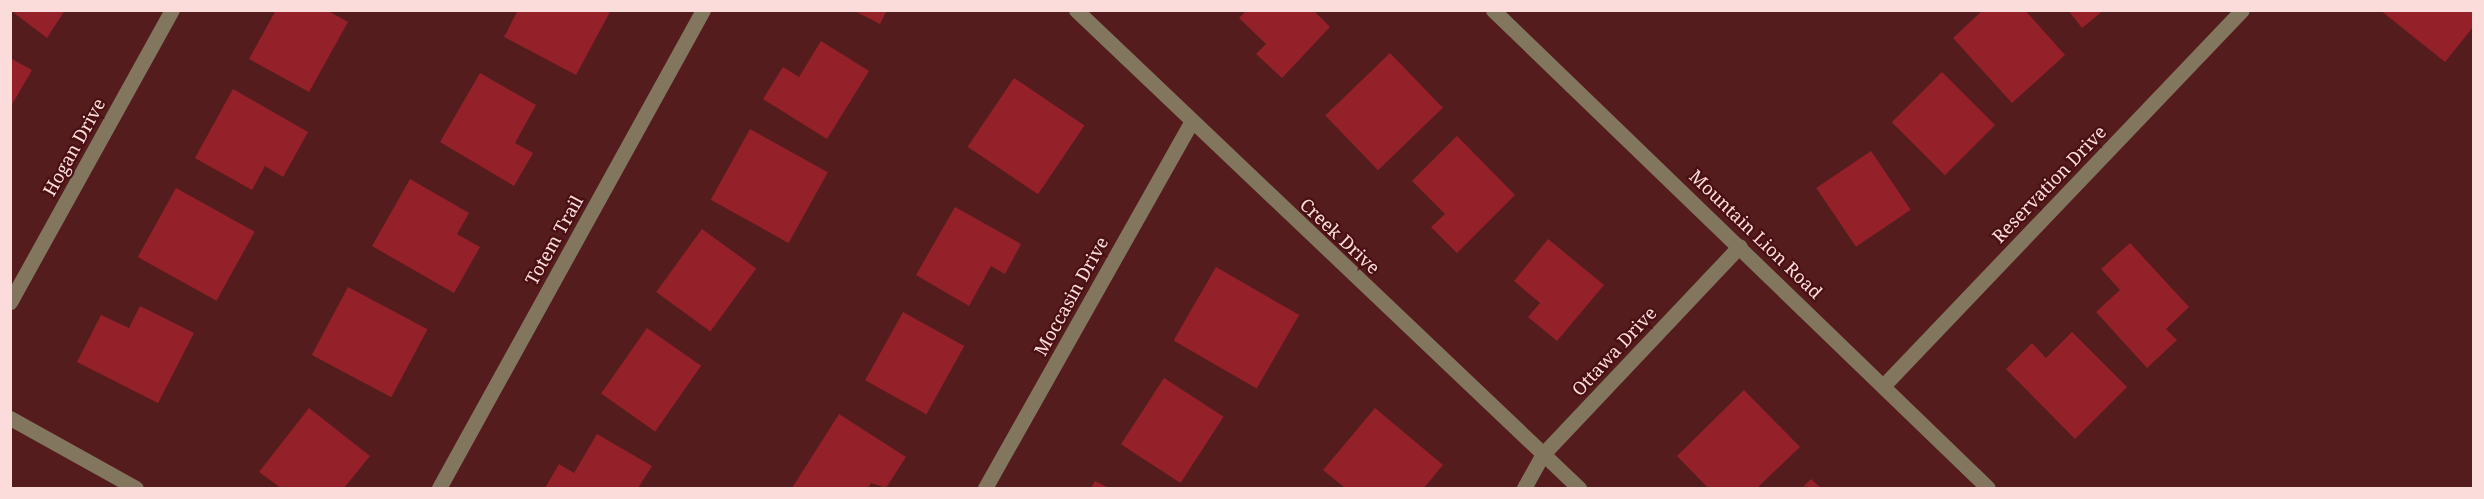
<!DOCTYPE html>
<style>
body{margin:0}
#map{position:relative;width:2484px;height:499px;overflow:hidden;background:#551c1d;font-family:"Noto Serif",serif}
div>[style]{position:absolute}
.building>*{inset:0;background:#942029;transform-origin:0 0}
.minor>*{height:15px;margin:-7.5px;padding:0 7.5px;transform-origin:7.5px;border-radius:7.5px;background:#83765e}
span{translate:-50% -50%;white-space:nowrap;text-align:center;line-height:1.15;-webkit-text-stroke:4.5px #491013;paint-order:stroke}
.street-label{font-size:18px;color:#fbdcda}
.frame{position:absolute;inset:0;border:12px solid #fbdcda;pointer-events:none}
</style>
<div id="map">
<div class="building">
<i style="clip-path:polygon(10px 10px,65px 10px,47px 38px)"></i>
<i style="clip-path:polygon(276px 10px,327px 10px,348px 22px,309px 92px,249px 59px)"></i>
<i style="clip-path:polygon(518px 10px,611px 10px,576px 75px,504px 37px)"></i>
<i style="clip-path:polygon(853px 10px,887px 10px,880px 24px)"></i>
<i style="clip-path:polygon(1247px 10px,1313px 10px,1330px 27px,1282px 78px,1256px 54px,1266px 44px,1239px 18px)"></i>
<i style="clip-path:polygon(1983px 10px,2025px 10px,2065px 55px,2012px 103px,1953px 38px)"></i>
<i style="clip-path:polygon(2068px 10px,2104px 10px,2082px 28px)"></i>
<i style="clip-path:polygon(2380px 10px,2474px 10px,2474px 26px,2445px 62px)"></i>
<i style="clip-path:polygon(821px 41px,869px 71px,827px 139px,763px 99px,783px 67px,799px 77px)"></i>
<i style="left:1390px;top:53px;width:76px;height:90px;rotate:46deg"></i>
<i style="clip-path:polygon(10px 58px,32px 70px,10px 108px)"></i>
<i style="left:1942px;top:72px;width:75px;height:71px;rotate:45deg"></i>
<i style="clip-path:polygon(480px 73px,536px 105px,515px 143px,533px 153px,514px 186px,440px 142px)"></i>
<i style="left:1014px;top:78px;width:85px;height:83px;rotate:34deg"></i>
<i style="clip-path:polygon(233px 89px,308px 132px,283px 177px,265px 166px,252px 190px,195px 158px)"></i>
<i style="left:750px;top:129px;width:89px;height:81px;rotate:29deg"></i>
<i style="clip-path:polygon(1457px 136px,1515px 195px,1457px 253px,1431px 227px,1445px 214px,1412px 181px)"></i>
<i style="left:1871px;top:151px;width:71px;height:66px;rotate:56deg"></i>
<i style="clip-path:polygon(410px 179px,469px 213px,457px 234px,480px 247px,454px 293px,372px 246px)"></i>
<i style="left:176px;top:188px;width:90px;height:79px;rotate:29deg"></i>
<i style="clip-path:polygon(955px 207px,1021px 244px,1005px 274px,991px 266px,969px 306px,916px 275px)"></i>
<i style="left:702px;top:229px;width:67px;height:78px;rotate:36deg"></i>
<i style="clip-path:polygon(1548px 239px,1604px 285px,1557px 341px,1528px 317px,1540px 303px,1514px 281px)"></i>
<i style="clip-path:polygon(2130px 243px,2189px 307px,2166px 329px,2177px 340px,2147px 368px,2096px 312px,2120px 290px,2101px 269px)"></i>
<i style="left:1216px;top:267px;width:96px;height:85px;rotate:30deg"></i>
<i style="left:348px;top:287px;width:90px;height:77px;rotate:28deg"></i>
<i style="clip-path:polygon(140px 306px,194px 333px,158px 403px,77px 362px,101px 315px,129px 328px)"></i>
<i style="left:903px;top:312px;width:70px;height:78px;rotate:29deg"></i>
<i style="left:647px;top:328px;width:66px;height:80px;rotate:35deg"></i>
<i style="clip-path:polygon(2072px 332px,2127px 387px,2075px 439px,2006px 369px,2032px 343px,2046px 358px)"></i>
<i style="left:1164px;top:378px;width:71px;height:79px;rotate:33deg"></i>
<i style="clip-path:polygon(1744px 390px,1800px 447px,1757px 488px,1708px 488px,1677px 456px)"></i>
<i style="clip-path:polygon(309px 408px,370px 456px,344px 488px,281px 488px,259px 472px)"></i>
<i style="clip-path:polygon(1375px 408px,1443px 465px,1424px 488px,1345px 488px,1323px 470px)"></i>
<i style="clip-path:polygon(839px 414px,906px 457px,886px 488px,871px 483px,868px 488px,792px 488px)"></i>
<i style="clip-path:polygon(597px 434px,652px 466px,638px 488px,545px 488px,559px 464px,574px 473px)"></i>
<i style="clip-path:polygon(1811px 479px,1821px 488px,1802px 488px)"></i>
<i style="clip-path:polygon(1095px 481px,1109px 488px,1091px 488px)"></i>
</div>
<div class="minor">
<i style="left:1076px;top:10px;width:694px;rotate:43.54deg"></i>
<i style="left:1493px;top:10px;width:688px;rotate:44deg"></i>
<i style="left:10px;top:302px;width:334px;rotate:-61deg"></i>
<i style="left:1884px;top:385px;width:518px;rotate:-46.33deg"></i>
<i style="left:10px;top:418px;width:144px;rotate:29.1deg"></i>
<i style="left:439px;top:488px;width:546px;rotate:-61.09deg"></i>
<i style="left:985px;top:488px;width:419px;rotate:-60.6deg"></i>
<i style="left:1524px;top:488px;width:39px;rotate:-61deg"></i>
<i style="left:1543px;top:454px;width:286px;rotate:-46.6deg"></i>
</div>
<div class="street-label">
<span style="left:74px;top:147px;rotate:-61deg">Hogan Drive</span>
<span style="left:2049px;top:184px;rotate:-46deg">Reservation Drive</span>
<span style="left:1756px;top:234px;rotate:44deg">Mountain Lion Road</span>
<span style="left:1340px;top:236px;rotate:43deg">Creek Drive</span>
<span style="left:554px;top:240px;rotate:-61deg">Totem Trail</span>
<span style="left:1071px;top:296px;rotate:-61deg">Moccasin Drive</span>
<span style="left:1614px;top:351px;rotate:-47deg">Ottawa Drive</span>
</div>
<div class="frame"></div>
</div>
